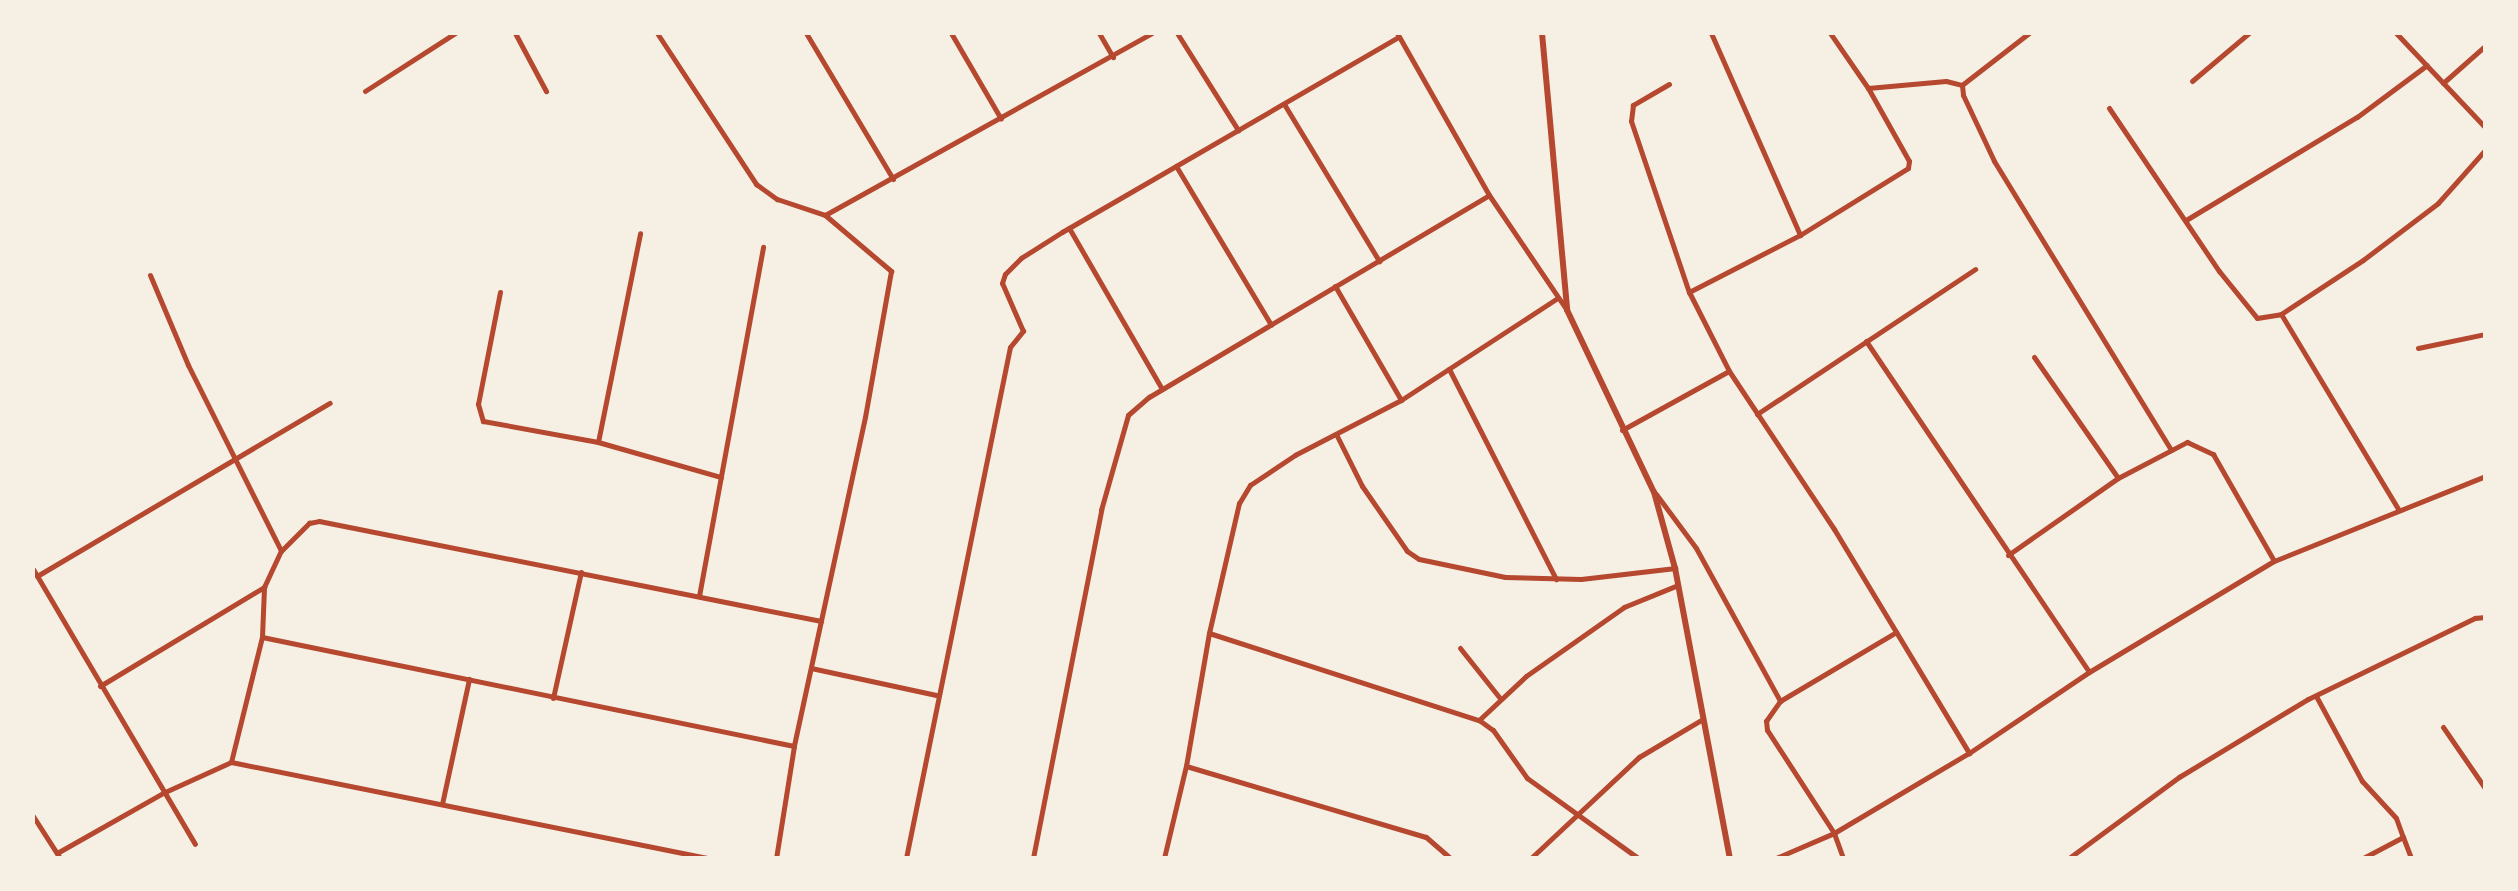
<!DOCTYPE html>
<style>
body{margin:0}
#map{position:relative;width:2518px;height:891px;overflow:hidden;background:#f6efe4;font-family:Signika,sans-serif}
div>[style]{position:absolute}
.minor>*{height:5px;margin:-2.5px;padding:0 2.5px;transform-origin:2.5px;border-radius:2.5px;background:#b5482f}
.tertiary>*{height:6px;margin:-3px;padding:0 3px;transform-origin:3px;border-radius:3px;background:#b5482f}
span{translate:-50% -50%;white-space:nowrap;text-align:center;line-height:1.15;-webkit-text-stroke:6px #f6efe4;paint-order:stroke}
.frame{position:absolute;inset:0;border:35px solid #f6efe4;pointer-events:none}
</style>
<div id="map">
<div class="minor">
<i style="left:515px;top:33px;width:66px;rotate:61.9deg"></i>
<i style="left:657px;top:33px;width:181px;rotate:56.7deg"></i>
<i style="left:756px;top:184px;width:26px;rotate:36deg"></i>
<i style="left:777px;top:199px;width:51px;rotate:18.4deg"></i>
<i style="left:825px;top:215px;width:87px;rotate:40.3deg"></i>
<i style="left:891px;top:271px;width:148px;rotate:100.1deg"></i>
<i style="left:865px;top:417px;width:337px;rotate:102.2deg"></i>
<i style="left:794px;top:746px;width:113px;rotate:99.1deg"></i>
<i style="left:806px;top:33px;width:170px;rotate:59.2deg"></i>
<i style="left:951px;top:33px;width:99px;rotate:59.8deg"></i>
<i style="left:1099px;top:33px;width:28px;rotate:60deg"></i>
<i style="left:1177px;top:33px;width:115px;rotate:57.8deg"></i>
<i style="left:1397px;top:33px;width:186px;rotate:60.4deg"></i>
<i style="left:1489px;top:195px;width:139px;rotate:55.9deg"></i>
<i style="left:1711px;top:33px;width:221px;rotate:66.2deg"></i>
<i style="left:2029px;top:33px;width:85px;rotate:142.2deg"></i>
<i style="left:1962px;top:85px;width:10px;rotate:84deg"></i>
<i style="left:1963px;top:95px;width:73px;rotate:64.8deg"></i>
<i style="left:1994px;top:161px;width:339px;rotate:58.5deg"></i>
<i style="left:2396px;top:33px;width:129px;rotate:46.6deg"></i>
<i style="left:2192px;top:81px;width:75px;rotate:-40.1deg"></i>
<i style="left:2443px;top:83px;width:56px;rotate:-41.4deg"></i>
<i style="left:1669px;top:84px;width:42px;rotate:149.7deg"></i>
<i style="left:1633px;top:105px;width:16px;rotate:97deg"></i>
<i style="left:1631px;top:121px;width:181px;rotate:71.3deg"></i>
<i style="left:1689px;top:292px;width:89px;rotate:63.1deg"></i>
<i style="left:1729px;top:371px;width:190px;rotate:56.4deg"></i>
<i style="left:1834px;top:529px;width:262px;rotate:58.9deg"></i>
<i style="left:1868px;top:88px;width:78px;rotate:-5.1deg"></i>
<i style="left:1946px;top:81px;width:16px;rotate:14deg"></i>
<i style="left:365px;top:91px;width:107px;rotate:-32.8deg"></i>
<i style="left:1284px;top:104px;width:184px;rotate:58.8deg"></i>
<i style="left:2109px;top:108px;width:197px;rotate:56deg"></i>
<i style="left:2219px;top:271px;width:60px;rotate:51deg"></i>
<i style="left:2257px;top:318px;width:24px;rotate:-9deg"></i>
<i style="left:2281px;top:314px;width:98px;rotate:-33.4deg"></i>
<i style="left:2363px;top:260px;width:94px;rotate:-37.2deg"></i>
<i style="left:2438px;top:203px;width:71px;rotate:-48.4deg"></i>
<i style="left:1176px;top:166px;width:185px;rotate:59.1deg"></i>
<i style="left:825px;top:215px;width:374px;rotate:-29.1deg"></i>
<i style="left:2186px;top:220px;width:200px;rotate:-31.1deg"></i>
<i style="left:2357px;top:117px;width:87px;rotate:-36.6deg"></i>
<i style="left:1069px;top:228px;width:186px;rotate:60deg"></i>
<i style="left:150px;top:275px;width:98px;rotate:67.1deg"></i>
<i style="left:188px;top:365px;width:208px;rotate:63.4deg"></i>
<i style="left:1335px;top:286px;width:132px;rotate:59.9deg"></i>
<i style="left:500px;top:292px;width:114px;rotate:101.1deg"></i>
<i style="left:478px;top:404px;width:18px;rotate:74deg"></i>
<i style="left:483px;top:421px;width:117px;rotate:10.3deg"></i>
<i style="left:598px;top:442px;width:128px;rotate:15.9deg"></i>
<i style="left:1689px;top:292px;width:125px;rotate:-27.2deg"></i>
<i style="left:1800px;top:235px;width:127px;rotate:-31.8deg"></i>
<i style="left:1908px;top:168px;width:7px;rotate:-82deg"></i>
<i style="left:1909px;top:161px;width:84px;rotate:-119.3deg"></i>
<i style="left:1868px;top:88px;width:67px;rotate:-124.6deg"></i>
<i style="left:1556px;top:299px;width:185px;rotate:146.9deg"></i>
<i style="left:1401px;top:400px;width:119px;rotate:152.6deg"></i>
<i style="left:1295px;top:455px;width:54px;rotate:146.3deg"></i>
<i style="left:1250px;top:485px;width:21px;rotate:121deg"></i>
<i style="left:1239px;top:503px;width:133px;rotate:103deg"></i>
<i style="left:1209px;top:633px;width:284px;rotate:17.9deg"></i>
<i style="left:1479px;top:720px;width:17px;rotate:36deg"></i>
<i style="left:1493px;top:730px;width:59px;rotate:54.7deg"></i>
<i style="left:1527px;top:778px;width:137px;rotate:35.8deg"></i>
<i style="left:2281px;top:314px;width:227px;rotate:59deg"></i>
<i style="left:1866px;top:341px;width:399px;rotate:56deg"></i>
<i style="left:2418px;top:348px;width:68px;rotate:-11.8deg"></i>
<i style="left:2034px;top:357px;width:147px;rotate:55.2deg"></i>
<i style="left:1449px;top:369px;width:236px;rotate:63deg"></i>
<i style="left:1757px;top:414px;width:262px;rotate:-33.6deg"></i>
<i style="left:1622px;top:430px;width:122px;rotate:-28.9deg"></i>
<i style="left:1337px;top:436px;width:56px;rotate:63.4deg"></i>
<i style="left:1362px;top:486px;width:79px;rotate:55.3deg"></i>
<i style="left:1407px;top:551px;width:14px;rotate:34deg"></i>
<i style="left:1419px;top:559px;width:88px;rotate:11.8deg"></i>
<i style="left:1505px;top:577px;width:76px;rotate:1.5deg"></i>
<i style="left:1581px;top:579px;width:95px;rotate:-6.7deg"></i>
<i style="left:598px;top:442px;width:213px;rotate:-78.6deg"></i>
<i style="left:1656px;top:494px;width:67px;rotate:53.5deg"></i>
<i style="left:1696px;top:548px;width:175px;rotate:61.2deg"></i>
<i style="left:2008px;top:555px;width:134px;rotate:-35deg"></i>
<i style="left:2118px;top:478px;width:78px;rotate:-27.6deg"></i>
<i style="left:2187px;top:442px;width:29px;rotate:25deg"></i>
<i style="left:2213px;top:454px;width:123px;rotate:60.3deg"></i>
<i style="left:33px;top:569px;width:319px;rotate:59.5deg"></i>
<i style="left:37px;top:576px;width:340px;rotate:-30.6deg"></i>
<i style="left:699px;top:596px;width:355px;rotate:-79.6deg"></i>
<i style="left:262px;top:637px;width:543px;rotate:11.58deg"></i>
<i style="left:1460px;top:648px;width:63px;rotate:51.5deg"></i>
<i style="left:811px;top:668px;width:128px;rotate:12.2deg"></i>
<i style="left:100px;top:686px;width:192px;rotate:-31.1deg"></i>
<i style="left:2316px;top:696px;width:97px;rotate:61.6deg"></i>
<i style="left:2362px;top:781px;width:50px;rotate:47.4deg"></i>
<i style="left:2396px;top:818px;width:20px;rotate:70deg"></i>
<i style="left:2403px;top:837px;width:45px;rotate:152.3deg"></i>
<i style="left:553px;top:698px;width:129px;rotate:-77.5deg"></i>
<i style="left:1479px;top:720px;width:64px;rotate:-43.1deg"></i>
<i style="left:1526px;top:676px;width:120px;rotate:-35.1deg"></i>
<i style="left:1624px;top:607px;width:58px;rotate:-22.2deg"></i>
<i style="left:2443px;top:727px;width:74px;rotate:55.5deg"></i>
<i style="left:231px;top:762px;width:129px;rotate:-76.1deg"></i>
<i style="left:262px;top:637px;width:50px;rotate:-87.7deg"></i>
<i style="left:264px;top:587px;width:40px;rotate:-65deg"></i>
<i style="left:281px;top:551px;width:40px;rotate:-45deg"></i>
<i style="left:309px;top:523px;width:10px;rotate:-11deg"></i>
<i style="left:319px;top:521px;width:512px;rotate:11.27deg"></i>
<i style="left:1186px;top:766px;width:250px;rotate:16.5deg"></i>
<i style="left:1426px;top:837px;width:32px;rotate:41deg"></i>
<i style="left:442px;top:804px;width:128px;rotate:-77.8deg"></i>
<i style="left:33px;top:816px;width:50px;rotate:57.3deg"></i>
<i style="left:2403px;top:837px;width:22px;rotate:69deg"></i>
<i style="left:57px;top:853px;width:124px;rotate:-29.5deg"></i>
<i style="left:165px;top:792px;width:72px;rotate:-24.4deg"></i>
<i style="left:231px;top:762px;width:487px;rotate:11.4deg"></i>
<i style="left:906px;top:858px;width:521px;rotate:-78.5deg"></i>
<i style="left:1010px;top:347px;width:21px;rotate:-51deg"></i>
<i style="left:1023px;top:331px;width:52px;rotate:-113.6deg"></i>
<i style="left:1002px;top:283px;width:9px;rotate:-72deg"></i>
<i style="left:1005px;top:274px;width:23px;rotate:-45deg"></i>
<i style="left:1021px;top:258px;width:49px;rotate:-32.4deg"></i>
<i style="left:1062px;top:232px;width:389px;rotate:-30.1deg"></i>
<i style="left:1033px;top:858px;width:355px;rotate:-78.9deg"></i>
<i style="left:1101px;top:510px;width:99px;rotate:-74.1deg"></i>
<i style="left:1128px;top:415px;width:28px;rotate:-41deg"></i>
<i style="left:1149px;top:397px;width:395px;rotate:-30.7deg"></i>
<i style="left:1164px;top:858px;width:95px;rotate:-76.6deg"></i>
<i style="left:1186px;top:766px;width:135px;rotate:-80.2deg"></i>
<i style="left:1531px;top:858px;width:148px;rotate:-43.1deg"></i>
<i style="left:1639px;top:757px;width:72px;rotate:-30.8deg"></i>
<i style="left:1776px;top:858px;width:63px;rotate:-23.3deg"></i>
<i style="left:1834px;top:833px;width:157px;rotate:-30.7deg"></i>
<i style="left:1969px;top:753px;width:145px;rotate:-34deg"></i>
<i style="left:2089px;top:672px;width:216px;rotate:-31deg"></i>
<i style="left:2274px;top:561px;width:227px;rotate:-21.9deg"></i>
<i style="left:1843px;top:858px;width:27px;rotate:-110deg"></i>
<i style="left:1834px;top:833px;width:123px;rotate:-123deg"></i>
<i style="left:1767px;top:730px;width:9px;rotate:-96deg"></i>
<i style="left:1766px;top:721px;width:24px;rotate:-55deg"></i>
<i style="left:1780px;top:701px;width:135px;rotate:-30.7deg"></i>
<i style="left:2069px;top:858px;width:137px;rotate:-36.4deg"></i>
<i style="left:2179px;top:777px;width:151px;rotate:-31.2deg"></i>
<i style="left:2308px;top:699px;width:186px;rotate:-25.9deg"></i>
<i style="left:2475px;top:618px;width:10px;rotate:-6deg"></i>
</div>
<div class="tertiary">
<i style="left:1542px;top:33px;width:278px;rotate:84.8deg"></i>
<i style="left:1567px;top:310px;width:202px;rotate:64.5deg"></i>
<i style="left:1654px;top:492px;width:79px;rotate:74.6deg"></i>
<i style="left:1675px;top:568px;width:295px;rotate:79.3deg"></i>
</div>
<div class="frame"></div>
</div>
